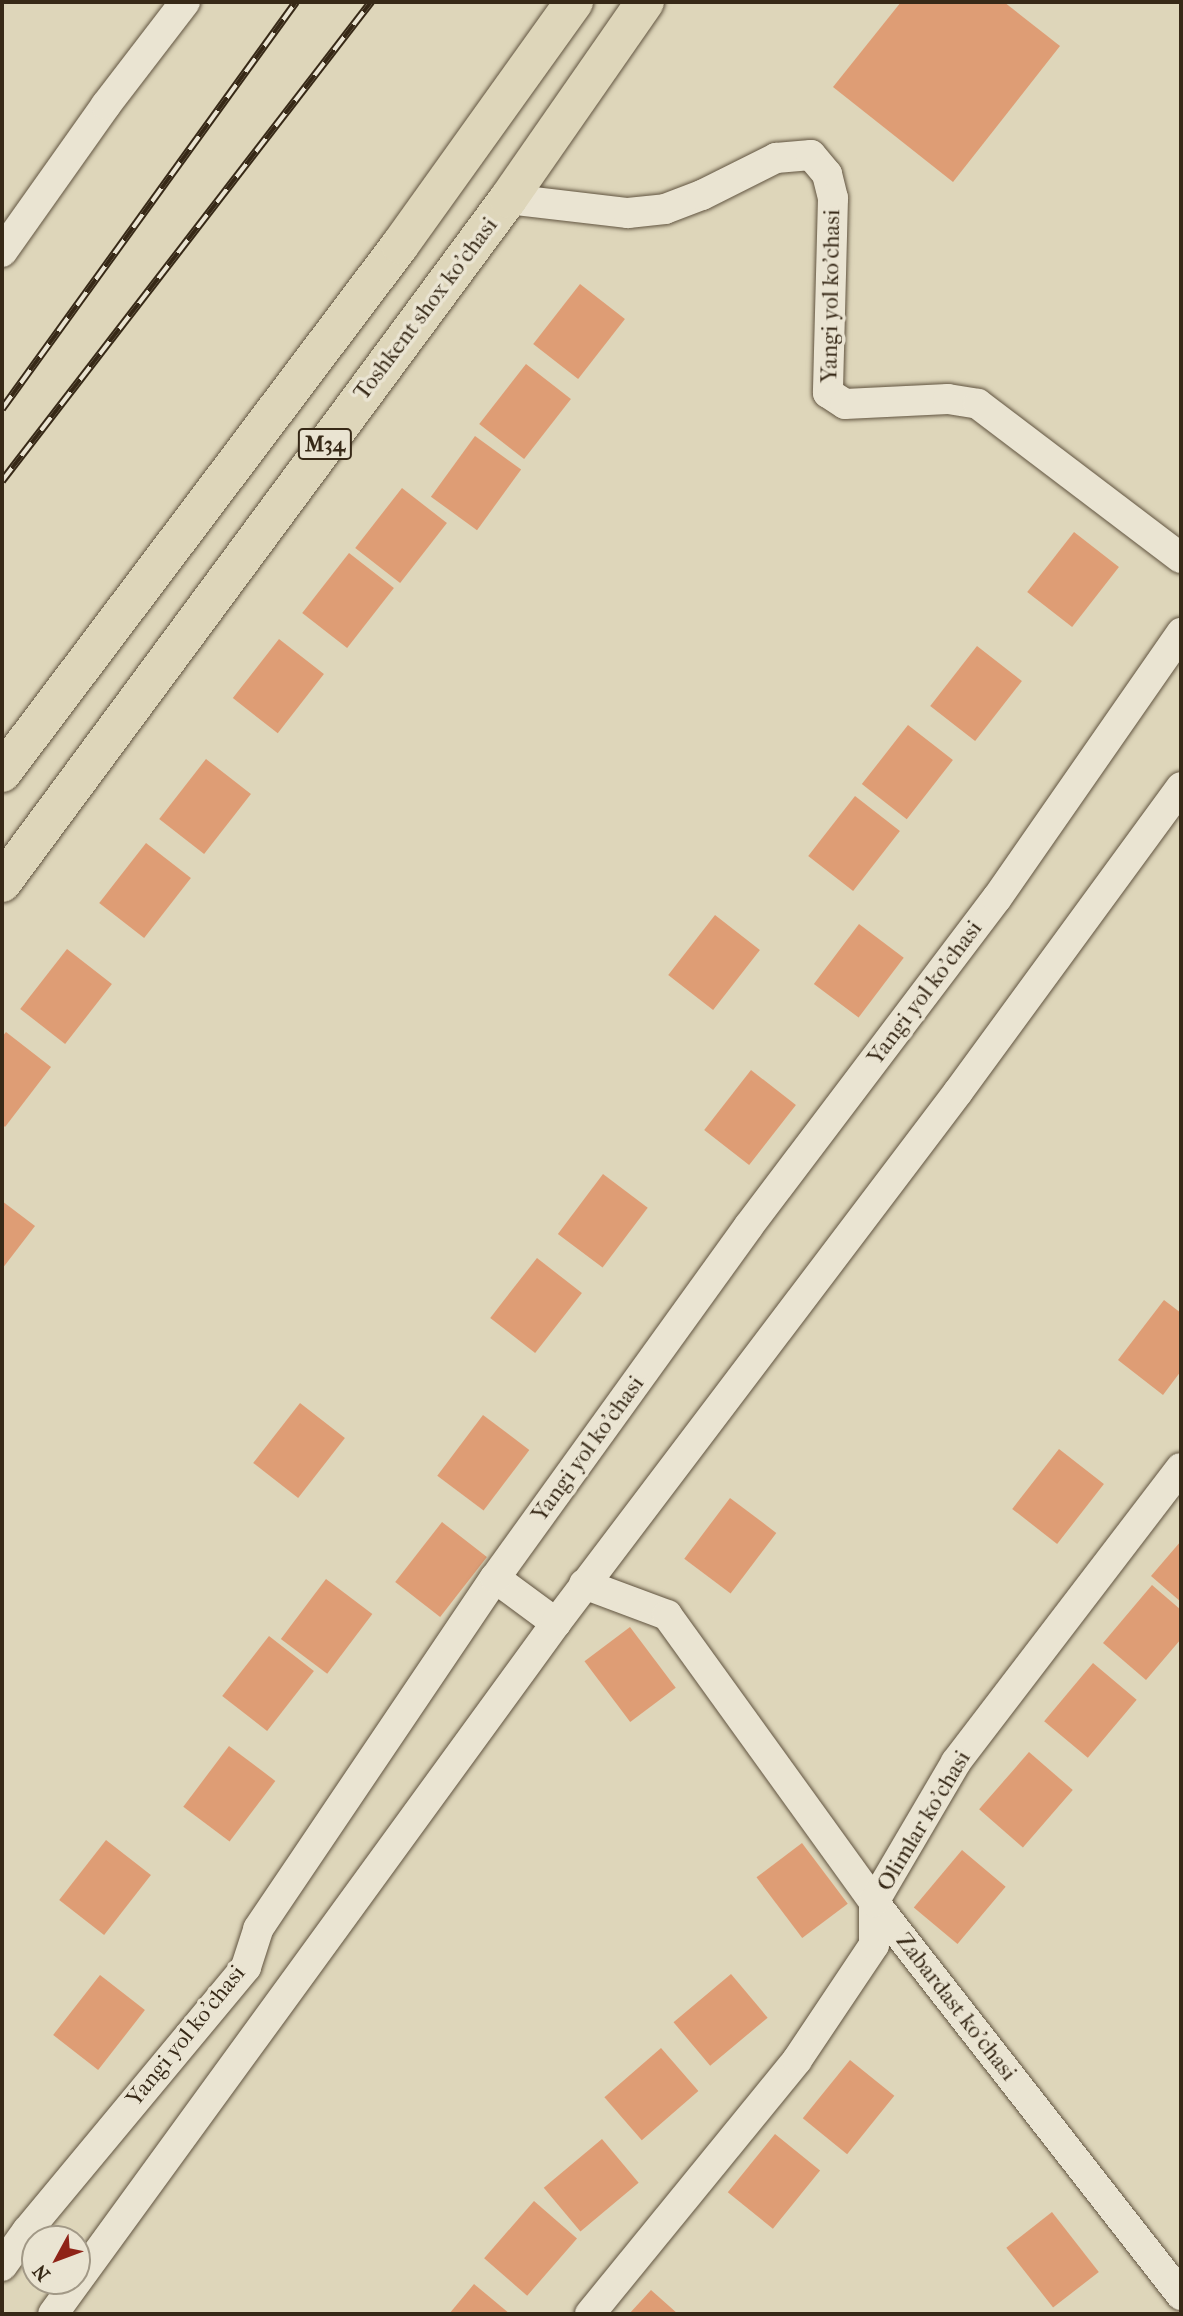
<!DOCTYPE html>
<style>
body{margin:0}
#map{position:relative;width:1183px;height:2316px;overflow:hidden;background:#ded6ba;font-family:"IM FELL French Canon",serif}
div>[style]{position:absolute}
.building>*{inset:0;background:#de9d75;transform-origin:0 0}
.roads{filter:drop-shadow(0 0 2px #615440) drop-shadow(0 0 2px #615440)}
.minor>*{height:30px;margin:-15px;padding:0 15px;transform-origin:15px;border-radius:15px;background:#eae4d2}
.trunk>*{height:38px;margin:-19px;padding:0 19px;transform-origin:19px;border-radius:19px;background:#ded6ba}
.rail>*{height:8px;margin-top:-4px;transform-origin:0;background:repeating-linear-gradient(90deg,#eae4d2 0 16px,#372917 0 32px);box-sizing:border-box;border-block:2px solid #372917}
span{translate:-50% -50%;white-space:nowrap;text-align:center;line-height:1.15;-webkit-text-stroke:7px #eae4d2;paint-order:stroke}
.shield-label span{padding:2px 5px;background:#eae4d2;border:2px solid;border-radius:5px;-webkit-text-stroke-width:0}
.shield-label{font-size:21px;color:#372917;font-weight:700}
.street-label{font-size:23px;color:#372917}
.frame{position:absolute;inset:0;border:4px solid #372917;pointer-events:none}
.north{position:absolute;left:21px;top:2225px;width:70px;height:70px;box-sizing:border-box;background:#eae4d2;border:2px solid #a29987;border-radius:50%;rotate:229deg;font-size:19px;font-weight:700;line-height:28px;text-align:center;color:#372917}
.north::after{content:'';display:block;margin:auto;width:24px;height:32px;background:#8f2418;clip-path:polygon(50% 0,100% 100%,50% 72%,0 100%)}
</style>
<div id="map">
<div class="building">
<i style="clip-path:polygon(901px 2px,1004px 2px,1060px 46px,953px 182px,833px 87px)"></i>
<i style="left:580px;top:284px;width:57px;height:76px;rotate:38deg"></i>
<i style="left:526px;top:364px;width:57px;height:76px;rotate:38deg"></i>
<i style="left:475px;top:436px;width:57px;height:75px;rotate:36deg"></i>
<i style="left:402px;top:488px;width:57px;height:76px;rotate:38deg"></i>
<i style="left:1074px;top:532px;width:57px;height:76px;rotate:38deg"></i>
<i style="left:349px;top:553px;width:57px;height:76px;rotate:38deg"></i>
<i style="left:279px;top:639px;width:57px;height:75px;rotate:38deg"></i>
<i style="left:977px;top:646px;width:57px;height:76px;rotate:38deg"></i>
<i style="left:908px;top:725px;width:57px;height:75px;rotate:38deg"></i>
<i style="left:206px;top:759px;width:57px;height:76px;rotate:38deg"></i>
<i style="left:855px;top:796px;width:57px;height:76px;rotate:38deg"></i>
<i style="left:146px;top:843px;width:57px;height:76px;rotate:38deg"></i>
<i style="left:715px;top:915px;width:57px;height:76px;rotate:38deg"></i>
<i style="left:859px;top:924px;width:56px;height:75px;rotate:37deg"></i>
<i style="left:67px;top:949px;width:57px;height:76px;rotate:38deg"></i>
<i style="clip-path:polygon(6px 1032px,51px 1067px,5px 1127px,2px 1124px,2px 1037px)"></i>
<i style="left:751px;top:1070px;width:57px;height:76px;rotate:38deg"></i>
<i style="left:603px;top:1174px;width:56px;height:75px;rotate:37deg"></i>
<i style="clip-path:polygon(2px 1201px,35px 1226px,2px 1269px)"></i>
<i style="left:537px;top:1258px;width:57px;height:76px;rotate:38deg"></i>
<i style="clip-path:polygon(1164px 1300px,1181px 1313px,1181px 1371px,1163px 1395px,1118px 1360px)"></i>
<i style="left:300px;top:1403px;width:57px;height:76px;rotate:38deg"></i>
<i style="left:483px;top:1415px;width:58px;height:76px;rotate:37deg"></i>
<i style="left:1059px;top:1449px;width:57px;height:76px;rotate:38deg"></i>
<i style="left:730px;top:1498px;width:58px;height:76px;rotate:37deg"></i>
<i style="left:442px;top:1522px;width:57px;height:76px;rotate:38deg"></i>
<i style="clip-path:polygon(1181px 1541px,1181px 1602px,1151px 1576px)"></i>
<i style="left:326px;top:1579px;width:58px;height:75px;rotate:37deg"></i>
<i style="clip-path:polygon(1152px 1585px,1181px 1610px,1181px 1639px,1146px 1680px,1103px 1643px)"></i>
<i style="left:630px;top:1627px;width:76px;height:57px;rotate:53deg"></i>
<i style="left:269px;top:1636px;width:57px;height:76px;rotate:38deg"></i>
<i style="left:1093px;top:1663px;width:57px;height:76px;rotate:40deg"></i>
<i style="left:229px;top:1746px;width:58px;height:76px;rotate:37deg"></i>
<i style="left:1029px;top:1752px;width:58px;height:76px;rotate:41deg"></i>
<i style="left:106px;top:1840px;width:57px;height:76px;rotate:38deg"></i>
<i style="left:802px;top:1843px;width:76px;height:57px;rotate:53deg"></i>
<i style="left:962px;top:1850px;width:57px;height:75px;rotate:40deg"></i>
<i style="left:731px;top:1974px;width:57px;height:75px;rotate:50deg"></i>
<i style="left:100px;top:1975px;width:57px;height:76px;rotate:38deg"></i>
<i style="left:661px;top:2048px;width:57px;height:75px;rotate:49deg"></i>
<i style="left:850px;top:2060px;width:57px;height:75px;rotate:39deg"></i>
<i style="left:775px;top:2134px;width:58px;height:75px;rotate:39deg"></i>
<i style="left:602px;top:2139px;width:57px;height:76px;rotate:50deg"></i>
<i style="left:534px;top:2201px;width:57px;height:76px;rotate:41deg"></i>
<i style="left:1052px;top:2212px;width:76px;height:58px;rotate:52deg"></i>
<i style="clip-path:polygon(474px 2284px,510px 2314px,449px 2314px)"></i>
<i style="clip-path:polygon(651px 2290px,678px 2314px,629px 2314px)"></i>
</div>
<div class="roads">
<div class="minor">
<i style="left:508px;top:199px;width:121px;rotate:6.7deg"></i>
<i style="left:628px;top:213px;width:37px;rotate:-6deg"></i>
<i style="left:665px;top:209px;width:40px;rotate:-21deg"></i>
<i style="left:702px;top:195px;width:83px;rotate:-26.6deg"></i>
<i style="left:776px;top:158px;width:35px;rotate:-5deg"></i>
<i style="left:811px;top:155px;width:25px;rotate:50deg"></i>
<i style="left:827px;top:174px;width:25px;rotate:76deg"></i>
<i style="left:833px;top:198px;width:195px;rotate:91.5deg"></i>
<i style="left:828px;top:393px;width:20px;rotate:33deg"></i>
<i style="left:845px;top:404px;width:103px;rotate:-2.8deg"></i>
<i style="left:948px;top:399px;width:30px;rotate:9deg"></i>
<i style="left:978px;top:404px;width:255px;rotate:37.2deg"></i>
<i style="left:2px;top:252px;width:180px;rotate:-54.7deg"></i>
<i style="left:106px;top:105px;width:130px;rotate:-52.5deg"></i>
<i style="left:495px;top:1578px;width:76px;rotate:36.4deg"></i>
<i style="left:584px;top:1584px;width:89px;rotate:20.5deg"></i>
<i style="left:667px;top:1615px;width:354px;rotate:54.2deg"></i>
<i style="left:874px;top:1902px;width:499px;rotate:52deg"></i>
<i style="left:2px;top:2266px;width:43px;rotate:-54.5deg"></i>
<i style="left:27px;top:2231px;width:343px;rotate:-50.3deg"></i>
<i style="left:246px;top:1967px;width:40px;rotate:-72deg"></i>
<i style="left:258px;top:1929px;width:424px;rotate:-56deg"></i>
<i style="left:495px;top:1578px;width:433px;rotate:-54.2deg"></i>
<i style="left:748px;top:1227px;width:413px;rotate:-52.9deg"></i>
<i style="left:997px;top:898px;width:323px;rotate:-55.2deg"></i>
<i style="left:53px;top:2314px;width:855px;rotate:-53.95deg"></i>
<i style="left:556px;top:1623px;width:666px;rotate:-52.87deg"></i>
<i style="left:958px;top:1092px;width:378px;rotate:-53.8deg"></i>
<i style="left:590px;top:2314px;width:328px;rotate:-50.8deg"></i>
<i style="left:797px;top:2060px;width:138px;rotate:-56.2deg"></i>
<i style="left:874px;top:1945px;width:43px;rotate:-90deg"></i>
<i style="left:874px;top:1902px;width:162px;rotate:-59.6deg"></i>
<i style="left:956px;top:1762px;width:370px;rotate:-52.6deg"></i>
</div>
<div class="trunk">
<i style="left:2px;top:773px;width:661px;rotate:-52.99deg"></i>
<i style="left:400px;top:245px;width:299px;rotate:-54.4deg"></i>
<i style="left:2px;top:883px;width:851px;rotate:-53.51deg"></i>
<i style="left:508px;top:199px;width:240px;rotate:-55.2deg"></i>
</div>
</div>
<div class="rail">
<i style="left:2px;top:409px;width:502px;rotate:-54.16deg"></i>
<i style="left:2px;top:481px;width:605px;rotate:-52.39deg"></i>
</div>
<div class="shield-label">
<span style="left:325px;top:444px">M34</span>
</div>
<div class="street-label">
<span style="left:831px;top:296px;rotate:-89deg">Yangi yol ko'chasi</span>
<span style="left:426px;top:309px;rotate:-53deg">Toshkent shox ko'chasi</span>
<span style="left:925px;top:993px;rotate:-53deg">Yangi yol ko'chasi</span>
<span style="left:588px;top:1449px;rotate:-54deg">Yangi yol ko'chasi</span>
<span style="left:924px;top:1821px;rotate:-59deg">Olimlar ko'chasi</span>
<span style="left:956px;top:2007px;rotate:52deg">Zabardast ko'chasi</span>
<span style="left:186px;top:2036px;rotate:-51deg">Yangi yol ko'chasi</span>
</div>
<div class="frame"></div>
<div class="north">N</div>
</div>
